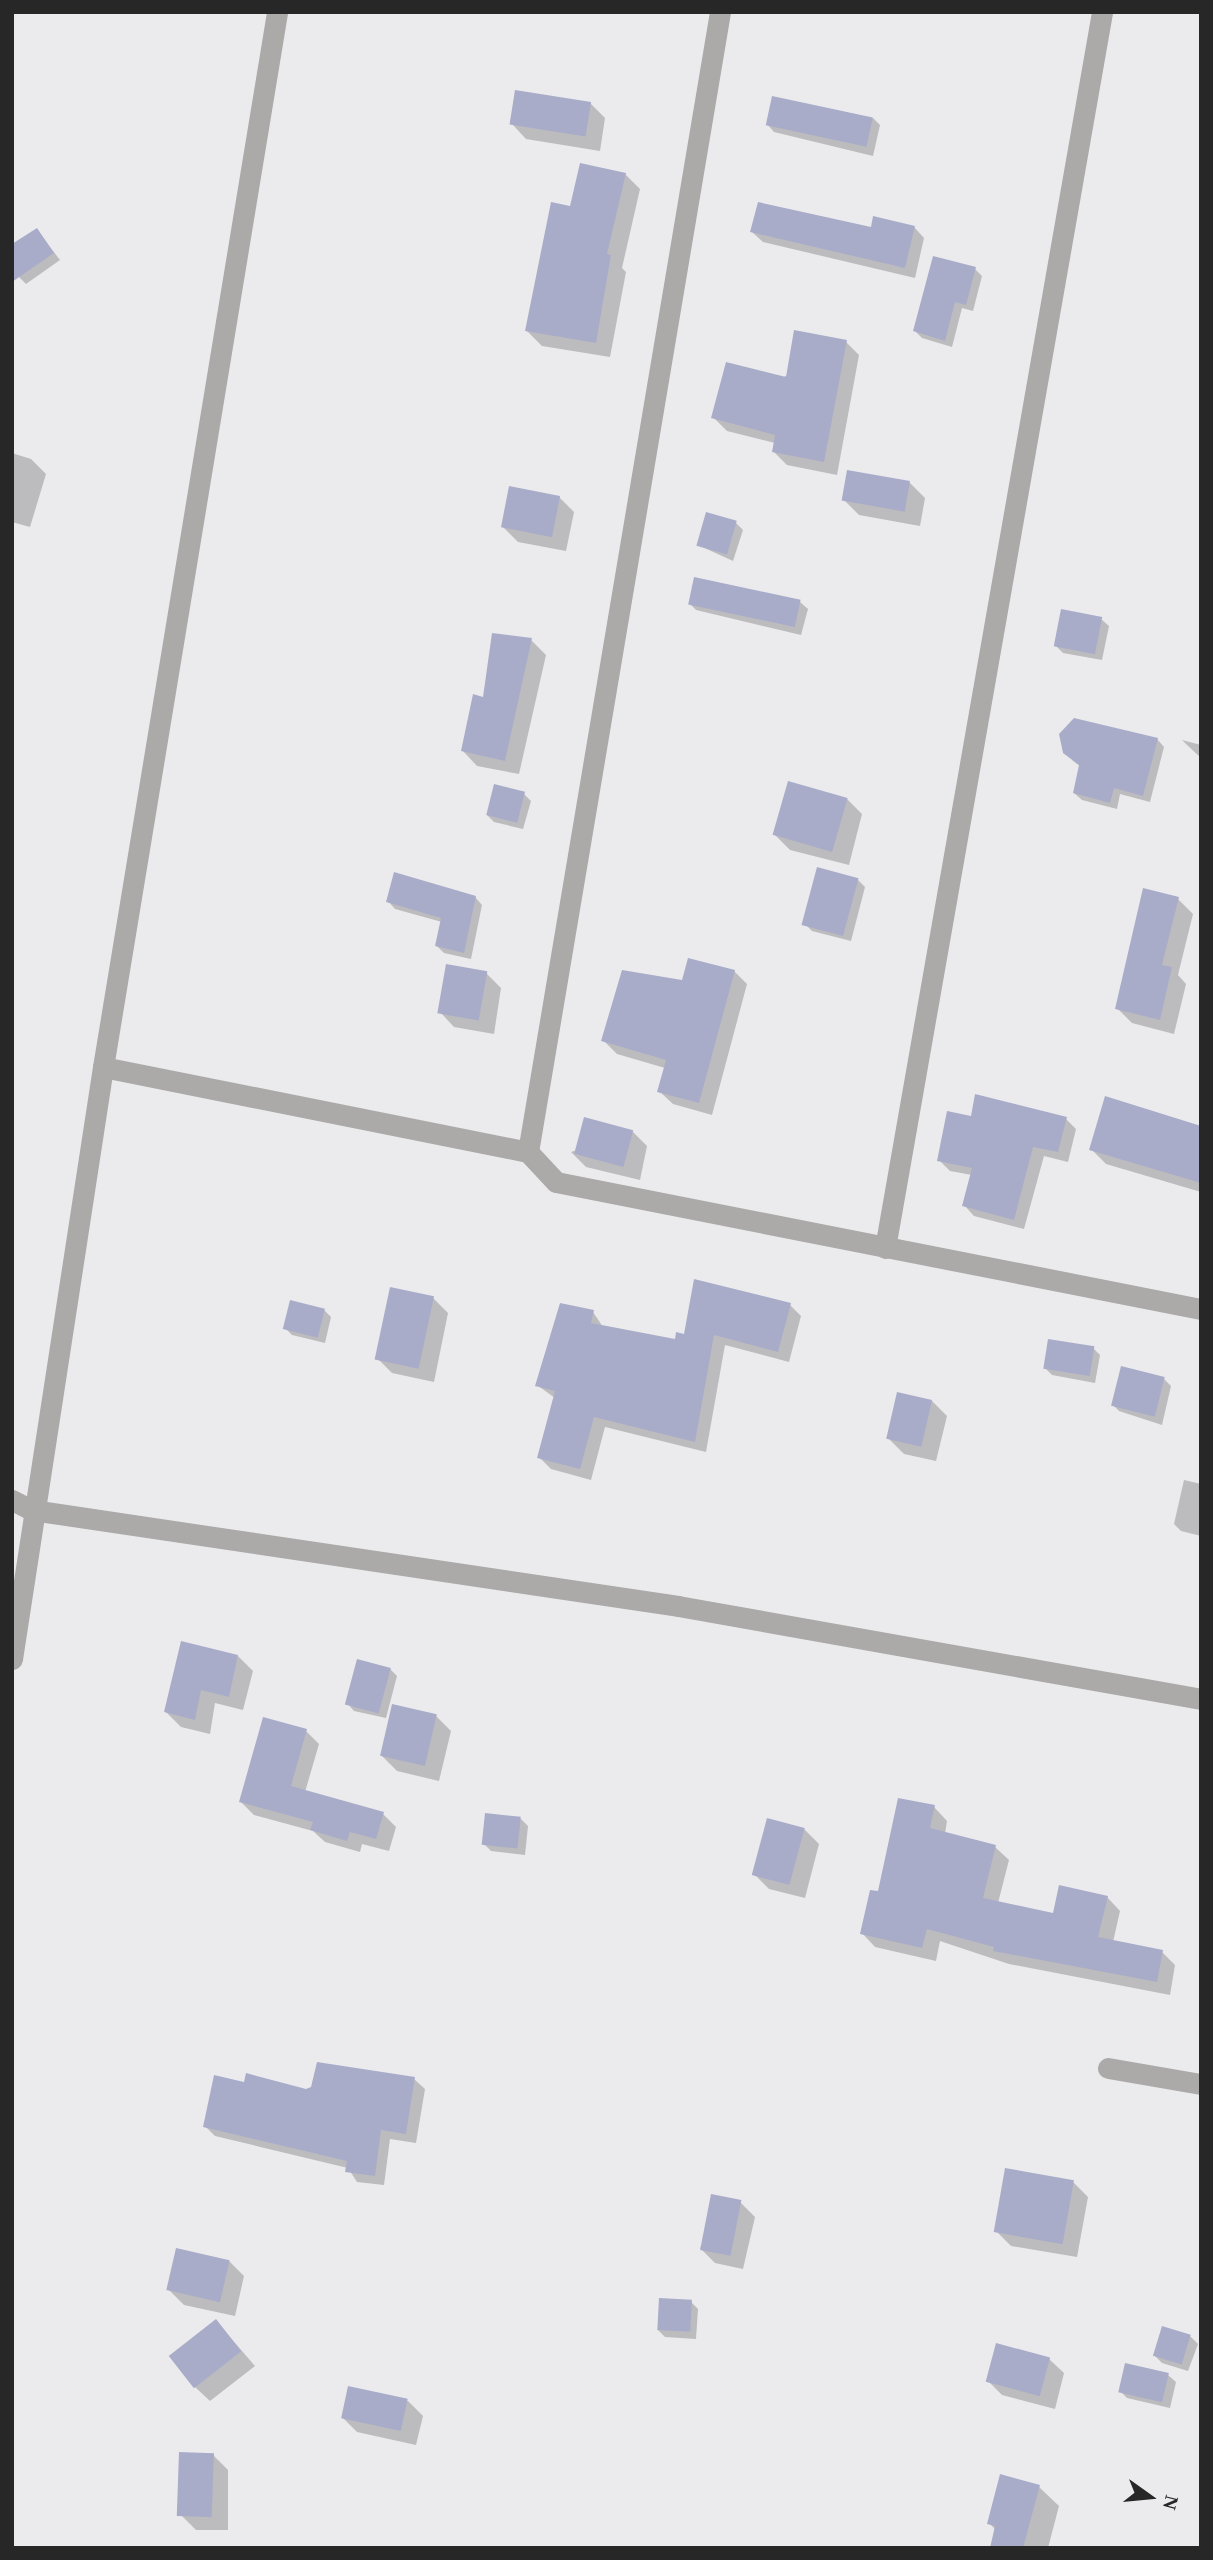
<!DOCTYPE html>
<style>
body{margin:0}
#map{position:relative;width:1213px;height:2560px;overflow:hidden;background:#ebebee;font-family:"Times New Roman",serif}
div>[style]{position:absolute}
.shadow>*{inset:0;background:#0003}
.building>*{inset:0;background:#a9acc9;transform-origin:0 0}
.minor>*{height:21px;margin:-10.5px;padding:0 10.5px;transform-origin:10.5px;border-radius:10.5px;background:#abaaa9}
.tertiary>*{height:21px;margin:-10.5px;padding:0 10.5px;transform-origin:10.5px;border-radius:10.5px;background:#abaaa9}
span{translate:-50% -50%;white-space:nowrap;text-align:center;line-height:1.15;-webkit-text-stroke:6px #ebebee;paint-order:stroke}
.frame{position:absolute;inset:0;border:14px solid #272728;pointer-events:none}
.north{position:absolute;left:1115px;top:2462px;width:70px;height:70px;-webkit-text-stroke:5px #ebebee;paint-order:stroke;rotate:105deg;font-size:19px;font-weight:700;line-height:28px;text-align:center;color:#272728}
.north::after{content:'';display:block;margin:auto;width:24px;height:32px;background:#272728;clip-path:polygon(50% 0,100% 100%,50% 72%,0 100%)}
</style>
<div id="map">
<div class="shadow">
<i style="clip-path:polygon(590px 103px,605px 118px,600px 151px,526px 139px,512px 124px)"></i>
<i style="clip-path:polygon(873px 118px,880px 125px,873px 156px,774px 132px,767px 124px)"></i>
<i style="clip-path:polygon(625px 174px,640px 189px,622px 268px,626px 272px,610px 357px,542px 346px,527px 331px,571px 208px)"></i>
<i style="clip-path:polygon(914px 227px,924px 238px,915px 278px,763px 242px,752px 232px)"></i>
<i style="clip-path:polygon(37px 230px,60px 260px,26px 284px,19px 277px)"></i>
<i style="clip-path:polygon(975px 269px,982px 276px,973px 311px,962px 308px,952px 347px,922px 338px,915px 331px)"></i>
<i style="clip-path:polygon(846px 342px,859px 355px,837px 475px,787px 465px,774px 452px,775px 443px,727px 431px,713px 417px)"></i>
<i style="clip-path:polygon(12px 453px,31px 459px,46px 474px,30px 527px,12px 522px)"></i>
<i style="clip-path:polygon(910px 483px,925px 498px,920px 526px,859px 515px,844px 500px)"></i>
<i style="clip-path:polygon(559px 497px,574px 512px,566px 551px,518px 542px,503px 527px)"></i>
<i style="clip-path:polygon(736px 523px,743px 530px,733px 561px,698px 545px)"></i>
<i style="clip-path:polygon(800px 602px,808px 609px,801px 635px,696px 610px,689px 603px)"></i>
<i style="clip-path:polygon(1101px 619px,1109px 626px,1102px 660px,1063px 653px,1056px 646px)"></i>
<i style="clip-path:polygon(531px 640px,546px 655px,519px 774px,477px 766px,463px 751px)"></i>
<i style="clip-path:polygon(1157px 739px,1164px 747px,1150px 802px,1120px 794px,1117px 809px,1082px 800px,1074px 793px,1080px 766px,1072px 760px)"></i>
<i style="clip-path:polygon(1182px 740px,1201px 745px,1201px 758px,1186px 744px)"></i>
<i style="clip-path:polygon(524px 794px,531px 801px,523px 829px,494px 822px,487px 815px)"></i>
<i style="clip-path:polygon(847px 799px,862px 814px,849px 865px,790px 850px,775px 835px)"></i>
<i style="clip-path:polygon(858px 880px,865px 887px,851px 941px,812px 931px,805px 924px)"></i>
<i style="clip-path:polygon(475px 897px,482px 905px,471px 959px,444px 953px,437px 946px,442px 922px,395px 909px,388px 901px)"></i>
<i style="clip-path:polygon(1178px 899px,1193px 914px,1178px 975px,1186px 984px,1174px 1034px,1132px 1023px,1117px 1008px)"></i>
<i style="clip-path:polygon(734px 971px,747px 984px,712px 1115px,673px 1104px,659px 1091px,665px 1068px,617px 1054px,603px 1040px,684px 982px)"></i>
<i style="clip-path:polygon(486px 973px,501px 988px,494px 1034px,454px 1027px,440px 1012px)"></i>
<i style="clip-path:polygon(972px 1118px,1066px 1119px,1076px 1129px,1068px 1162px,1044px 1156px,1024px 1229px,974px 1216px,964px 1205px,972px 1175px,950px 1171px,939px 1160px)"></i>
<i style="clip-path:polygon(1201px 1128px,1201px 1192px,1106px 1164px,1091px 1149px)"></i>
<i style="clip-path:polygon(632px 1131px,647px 1146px,640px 1180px,586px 1167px,571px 1152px)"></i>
<i style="clip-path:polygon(433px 1298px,448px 1313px,434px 1382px,392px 1373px,377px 1358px)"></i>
<i style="clip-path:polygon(790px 1305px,801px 1316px,789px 1362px,725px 1345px,706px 1452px,605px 1427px,591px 1480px,551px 1469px,539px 1457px,555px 1398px,537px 1385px,593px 1312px,603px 1327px,676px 1341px)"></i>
<i style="clip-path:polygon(324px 1310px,331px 1317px,325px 1343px,292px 1335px,285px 1328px)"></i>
<i style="clip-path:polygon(1093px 1348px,1100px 1355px,1095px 1383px,1052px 1375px,1045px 1368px)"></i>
<i style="clip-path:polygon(1164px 1379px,1171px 1386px,1162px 1425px,1119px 1411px,1112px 1404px)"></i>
<i style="clip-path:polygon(932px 1401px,947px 1416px,936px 1461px,904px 1454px,889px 1439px)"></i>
<i style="clip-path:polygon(1184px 1480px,1201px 1484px,1201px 1536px,1181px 1531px,1174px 1524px)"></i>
<i style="clip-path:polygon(238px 1656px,253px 1671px,243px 1710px,215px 1703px,210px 1734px,181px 1727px,166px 1712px)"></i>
<i style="clip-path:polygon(390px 1669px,397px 1676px,386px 1718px,354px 1711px,347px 1703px)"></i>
<i style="clip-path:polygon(436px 1716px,451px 1731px,439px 1781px,397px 1771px,382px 1756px)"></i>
<i style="clip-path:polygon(306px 1731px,319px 1744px,305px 1792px,383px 1814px,396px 1827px,389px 1851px,362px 1844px,360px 1852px,325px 1842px,313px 1831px,254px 1815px,241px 1802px)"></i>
<i style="clip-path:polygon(934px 1807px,947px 1821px,945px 1834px,995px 1847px,1009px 1860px,998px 1903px,1054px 1915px,1107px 1897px,1120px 1911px,1113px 1942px,1162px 1952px,1175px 1965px,1170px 1995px,1009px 1964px,940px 1941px,936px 1961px,875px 1947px,862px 1933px,879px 1894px)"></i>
<i style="clip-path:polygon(521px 1819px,528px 1826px,525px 1855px,491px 1851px,484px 1844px)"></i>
<i style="clip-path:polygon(804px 1829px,819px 1844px,805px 1898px,769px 1889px,754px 1874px)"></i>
<i style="clip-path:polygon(414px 2079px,425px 2089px,416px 2143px,390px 2139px,384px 2185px,357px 2182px,348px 2168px,215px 2136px,205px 2126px,306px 2091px)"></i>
<i style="clip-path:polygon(1073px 2182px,1088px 2197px,1077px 2257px,1011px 2246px,996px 2231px)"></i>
<i style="clip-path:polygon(740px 2202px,755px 2217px,743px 2269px,715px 2263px,700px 2248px)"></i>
<i style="clip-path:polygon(229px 2261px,244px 2276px,235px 2316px,184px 2305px,169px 2290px)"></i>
<i style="clip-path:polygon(691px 2302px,698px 2309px,696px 2339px,665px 2337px,658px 2330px)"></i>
<i style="clip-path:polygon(216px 2321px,255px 2366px,210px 2401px,195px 2387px)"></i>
<i style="clip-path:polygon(1163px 2328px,1191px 2337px,1198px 2344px,1188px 2371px,1162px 2363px,1155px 2356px)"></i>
<i style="clip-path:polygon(1049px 2359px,1064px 2373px,1055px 2409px,1002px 2395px,987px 2380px)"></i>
<i style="clip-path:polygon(1168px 2375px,1176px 2382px,1170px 2408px,1127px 2398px,1120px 2391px)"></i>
<i style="clip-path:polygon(349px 2388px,408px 2401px,423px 2416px,416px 2445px,357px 2432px,342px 2417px)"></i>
<i style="clip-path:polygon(213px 2455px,228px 2470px,228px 2530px,196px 2530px,181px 2515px)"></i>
<i style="clip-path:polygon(1039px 2487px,1059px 2506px,1048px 2548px,992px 2548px,996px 2530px,989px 2523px)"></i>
</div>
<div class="building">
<i style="left:515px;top:90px;width:77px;height:35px;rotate:9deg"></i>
<i style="left:772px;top:96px;width:103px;height:30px;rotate:12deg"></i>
<i style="clip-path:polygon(580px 163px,626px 173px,607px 254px,611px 255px,596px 343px,525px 331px,551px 202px,570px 206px)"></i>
<i style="clip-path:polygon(758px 202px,871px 227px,873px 216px,915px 226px,905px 268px,750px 232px)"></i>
<i style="clip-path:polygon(37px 228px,54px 253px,12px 282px,12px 244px)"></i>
<i style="clip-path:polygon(933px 256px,976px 267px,966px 305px,955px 302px,945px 341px,913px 331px)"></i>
<i style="clip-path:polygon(794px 330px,847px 340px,824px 462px,772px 452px,775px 435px,711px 418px,726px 362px,786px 377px)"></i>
<i style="left:847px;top:470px;width:64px;height:31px;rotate:10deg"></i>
<i style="left:509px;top:486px;width:52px;height:42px;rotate:11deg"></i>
<i style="left:706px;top:512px;width:32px;height:35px;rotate:16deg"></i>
<i style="left:694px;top:577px;width:109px;height:28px;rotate:12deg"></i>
<i style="left:1061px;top:609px;width:42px;height:38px;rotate:11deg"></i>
<i style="clip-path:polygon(492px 633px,532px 638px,505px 761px,461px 751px,473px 694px,483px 697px)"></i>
<i style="clip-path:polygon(1074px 718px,1158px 738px,1143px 796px,1114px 788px,1110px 803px,1073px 793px,1079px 765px,1063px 753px,1059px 734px)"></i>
<i style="left:788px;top:781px;width:62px;height:56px;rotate:16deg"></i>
<i style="left:494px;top:784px;width:32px;height:32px;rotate:14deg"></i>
<i style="left:817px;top:867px;width:43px;height:60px;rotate:15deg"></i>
<i style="clip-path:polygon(394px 872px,476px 896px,464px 953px,435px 946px,441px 918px,386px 902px)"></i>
<i style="clip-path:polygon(1143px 888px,1179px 897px,1162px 965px,1172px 967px,1160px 1020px,1115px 1009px)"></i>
<i style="clip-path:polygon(688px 958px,735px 970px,699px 1103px,657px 1092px,666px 1060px,601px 1041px,622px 970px,682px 980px)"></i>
<i style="left:446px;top:964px;width:42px;height:50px;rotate:10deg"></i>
<i style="clip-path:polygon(975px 1094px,1067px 1117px,1058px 1152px,1033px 1147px,1014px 1220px,962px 1206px,972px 1168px,937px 1161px,947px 1111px,971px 1116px)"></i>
<i style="clip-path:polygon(1105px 1096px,1201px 1126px,1201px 1183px,1089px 1150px)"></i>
<i style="left:584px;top:1117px;width:51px;height:38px;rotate:15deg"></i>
<i style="clip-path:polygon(694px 1279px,791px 1303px,778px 1352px,714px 1335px,695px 1442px,594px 1417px,580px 1469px,537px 1458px,555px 1391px,535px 1386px,560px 1303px,594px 1310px,591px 1323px,675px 1339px,676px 1332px,684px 1334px)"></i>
<i style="left:390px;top:1287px;width:45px;height:74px;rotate:12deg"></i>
<i style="left:290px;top:1300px;width:36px;height:30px;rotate:14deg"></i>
<i style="left:1048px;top:1339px;width:47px;height:30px;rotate:9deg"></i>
<i style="left:1121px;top:1366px;width:45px;height:41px;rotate:14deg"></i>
<i style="left:897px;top:1392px;width:36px;height:48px;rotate:13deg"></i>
<i style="clip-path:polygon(181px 1641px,238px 1655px,229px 1697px,201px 1690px,195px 1720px,164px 1712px)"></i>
<i style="left:357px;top:1659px;width:35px;height:47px;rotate:15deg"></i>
<i style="left:392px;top:1704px;width:46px;height:53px;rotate:13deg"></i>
<i style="clip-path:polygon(263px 1717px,307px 1729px,291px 1786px,384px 1812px,376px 1839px,350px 1832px,347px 1841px,310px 1830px,313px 1822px,239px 1802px)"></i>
<i style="clip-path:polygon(898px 1798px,935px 1805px,930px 1828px,996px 1845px,983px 1898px,1053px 1913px,1059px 1885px,1108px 1896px,1098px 1937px,1163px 1950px,1157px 1982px,993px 1951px,994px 1947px,927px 1929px,922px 1948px,860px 1934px,870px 1890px,878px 1891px)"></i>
<i style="left:485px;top:1813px;width:36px;height:32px;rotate:6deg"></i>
<i style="left:767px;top:1818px;width:39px;height:59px;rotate:15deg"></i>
<i style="clip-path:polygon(317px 2062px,415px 2077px,406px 2134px,381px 2130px,375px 2176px,345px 2172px,347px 2161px,203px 2127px,214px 2075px,244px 2082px,246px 2073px,306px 2089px,311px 2087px)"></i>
<i style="left:1005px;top:2168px;width:70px;height:65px;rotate:10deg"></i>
<i style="left:711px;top:2194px;width:31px;height:57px;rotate:11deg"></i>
<i style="left:176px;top:2248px;width:55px;height:43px;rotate:13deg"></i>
<i style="left:659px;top:2298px;width:33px;height:32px;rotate:3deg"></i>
<i style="left:216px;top:2319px;width:41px;height:60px;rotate:52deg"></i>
<i style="left:1162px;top:2326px;width:30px;height:31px;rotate:17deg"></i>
<i style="left:996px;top:2343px;width:56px;height:40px;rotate:15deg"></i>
<i style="left:1125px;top:2363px;width:45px;height:30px;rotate:13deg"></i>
<i style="left:348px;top:2386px;width:61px;height:33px;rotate:12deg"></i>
<i style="left:179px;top:2452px;width:35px;height:64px;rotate:2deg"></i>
<i style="clip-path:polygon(1000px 2474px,1040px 2485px,1023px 2548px,990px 2548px,995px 2526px,987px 2524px)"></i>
</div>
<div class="minor">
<i style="left:103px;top:1067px;width:433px;rotate:11.3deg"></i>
<i style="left:528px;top:1152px;width:41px;rotate:47deg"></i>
<i style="left:556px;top:1182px;width:657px;rotate:11.14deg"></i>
<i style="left:528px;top:1152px;width:1156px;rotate:-80.44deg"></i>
<i style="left:885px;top:1248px;width:1255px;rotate:-80.04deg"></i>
<i style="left:1108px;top:2068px;width:94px;rotate:9.8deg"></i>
</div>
<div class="tertiary">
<i style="left:12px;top:1500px;width:22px;rotate:27deg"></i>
<i style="left:32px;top:1510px;width:653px;rotate:8.45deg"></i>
<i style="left:678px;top:1606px;width:531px;rotate:10.08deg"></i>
<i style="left:12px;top:1659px;width:599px;rotate:-81.26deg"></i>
<i style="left:103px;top:1067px;width:1069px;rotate:-80.63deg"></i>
</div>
<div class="frame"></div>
<div class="north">N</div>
</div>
